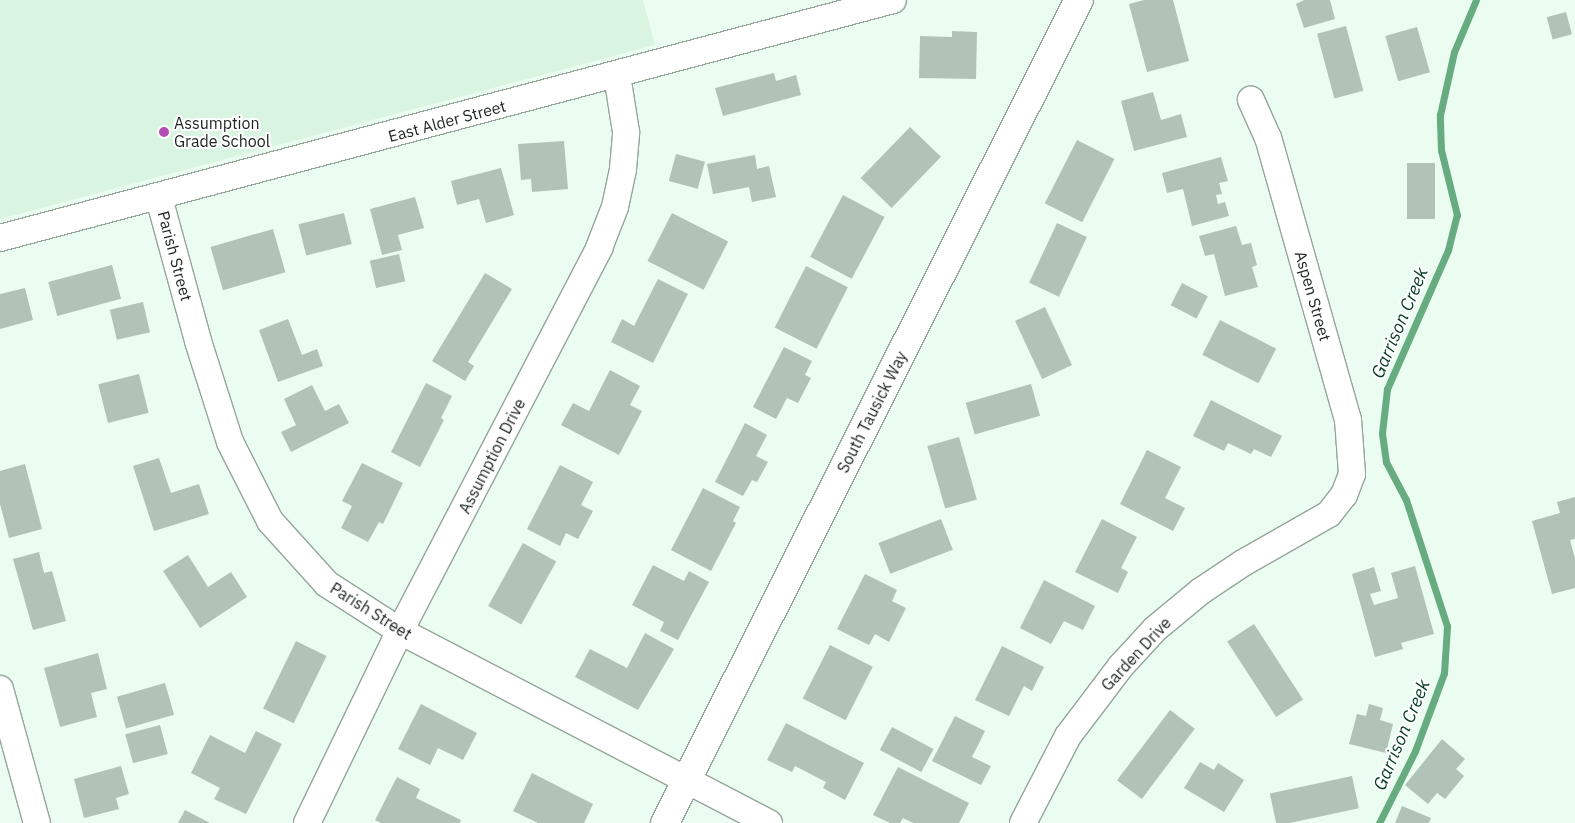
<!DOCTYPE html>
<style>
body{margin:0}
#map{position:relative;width:1575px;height:823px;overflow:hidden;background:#eafdf0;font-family:"IBM Plex Sans",sans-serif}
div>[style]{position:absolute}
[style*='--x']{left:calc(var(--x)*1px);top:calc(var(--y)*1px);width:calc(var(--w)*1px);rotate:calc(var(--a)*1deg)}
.built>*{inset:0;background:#daf4e2}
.stream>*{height:7px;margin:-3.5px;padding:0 3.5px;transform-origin:3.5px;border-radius:3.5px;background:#67ab80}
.building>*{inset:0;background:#b1c3b6;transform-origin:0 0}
.roads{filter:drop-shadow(1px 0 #94a599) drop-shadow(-1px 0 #94a599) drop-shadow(0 1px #94a599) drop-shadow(0 -1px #94a599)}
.street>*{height:26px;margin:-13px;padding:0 13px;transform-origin:13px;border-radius:13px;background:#fff}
.secondary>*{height:28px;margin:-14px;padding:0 14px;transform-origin:14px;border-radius:14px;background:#fff}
.dots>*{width:14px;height:14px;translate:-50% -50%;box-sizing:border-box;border:2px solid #fff;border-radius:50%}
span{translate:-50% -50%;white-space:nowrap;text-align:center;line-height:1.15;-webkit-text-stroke:4px #fff;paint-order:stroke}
.street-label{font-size:16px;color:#1c231f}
.poi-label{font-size:16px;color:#1c231f}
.left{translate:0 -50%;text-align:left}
.water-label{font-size:18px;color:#033c20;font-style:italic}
</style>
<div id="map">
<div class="built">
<div style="clip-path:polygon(0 0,643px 0,655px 45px,0 219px)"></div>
</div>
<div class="stream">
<div style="--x:1379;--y:823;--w:80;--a:-63.4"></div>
<div style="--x:1415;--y:751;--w:83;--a:-69.6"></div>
<div style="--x:1444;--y:673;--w:47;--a:-86.3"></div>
<div style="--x:1447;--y:626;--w:133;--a:-108"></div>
<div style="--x:1406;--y:500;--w:43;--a:-117.8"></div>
<div style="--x:1386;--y:462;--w:29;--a:-98"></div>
<div style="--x:1382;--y:433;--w:44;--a:-83.5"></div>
<div style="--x:1387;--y:389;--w:152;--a:-66.3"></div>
<div style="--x:1448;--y:250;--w:36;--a:-76"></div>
<div style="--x:1457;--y:215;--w:67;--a:-103.8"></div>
<div style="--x:1441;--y:150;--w:35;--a:-92"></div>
<div style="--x:1440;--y:115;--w:65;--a:-77.5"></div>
<div style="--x:1454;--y:52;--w:56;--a:-67.1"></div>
</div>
<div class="building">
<div style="clip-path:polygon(1144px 0,1173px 0,1189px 61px,1147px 72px,1129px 4px)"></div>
<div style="clip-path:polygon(1304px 0,1330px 0,1335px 19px,1304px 28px,1296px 4px)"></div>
<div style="left:1566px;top:12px;width:23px;height:20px;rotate:75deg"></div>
<div style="left:1346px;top:26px;width:67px;height:30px;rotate:75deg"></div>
<div style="left:1417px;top:27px;width:47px;height:33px;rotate:74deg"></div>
<div style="clip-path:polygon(952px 31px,977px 32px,976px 79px,919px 78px,920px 36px,952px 37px)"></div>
<div style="clip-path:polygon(774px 73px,776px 81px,796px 75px,801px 95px,723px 116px,715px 88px)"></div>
<div style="clip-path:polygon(1153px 92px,1161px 120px,1181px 114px,1187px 137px,1134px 151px,1121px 101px)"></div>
<div style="left:910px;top:127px;width:43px;height:71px;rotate:44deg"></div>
<div style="left:1077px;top:140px;width:42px;height:71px;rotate:27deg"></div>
<div style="clip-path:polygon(564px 141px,568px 189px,532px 192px,531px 179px,521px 180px,518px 144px)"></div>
<div style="left:676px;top:154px;width:30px;height:28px;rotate:15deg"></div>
<div style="clip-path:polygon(755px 155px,757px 169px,769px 166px,776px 197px,752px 202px,749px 187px,713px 194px,707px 164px)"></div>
<div style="clip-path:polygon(1221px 157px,1228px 181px,1219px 183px,1222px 194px,1216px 195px,1218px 204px,1225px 202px,1229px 216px,1192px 226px,1183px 189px,1167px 193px,1162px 173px)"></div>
<div style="left:1407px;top:163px;width:28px;height:56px"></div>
<div style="clip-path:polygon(501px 168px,514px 215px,486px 223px,479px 199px,457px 205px,451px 181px)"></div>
<div style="left:843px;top:195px;width:47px;height:70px;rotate:28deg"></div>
<div style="clip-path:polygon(415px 197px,424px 228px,398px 235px,402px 250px,382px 255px,370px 209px)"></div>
<div style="left:344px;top:213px;width:32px;height:47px;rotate:76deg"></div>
<div style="left:672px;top:213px;width:63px;height:54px;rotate:27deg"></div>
<div style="left:1057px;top:223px;width:33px;height:66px;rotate:25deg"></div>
<div style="clip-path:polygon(1236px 226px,1242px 245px,1251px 243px,1257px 265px,1252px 267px,1258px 287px,1225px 296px,1214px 254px,1205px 256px,1199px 236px)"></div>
<div style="left:273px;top:229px;width:45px;height:65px;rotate:74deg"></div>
<div style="left:399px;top:254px;width:28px;height:30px;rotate:77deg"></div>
<div style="left:112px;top:265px;width:35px;height:66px;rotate:75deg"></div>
<div style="left:806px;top:266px;width:47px;height:69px;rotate:27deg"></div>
<div style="clip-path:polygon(485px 273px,512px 289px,468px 362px,474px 366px,465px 381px,432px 361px)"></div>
<div style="clip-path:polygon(658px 279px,688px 294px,653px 363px,611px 342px,622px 319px,634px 326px)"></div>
<div style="left:1182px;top:283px;width:29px;height:25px;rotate:27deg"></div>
<div style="clip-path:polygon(25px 288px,33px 320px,0 329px,0 294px)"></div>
<div style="left:143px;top:302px;width:31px;height:34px;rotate:77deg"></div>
<div style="left:1045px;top:307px;width:64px;height:33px;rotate:65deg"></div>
<div style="clip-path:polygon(288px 319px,302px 355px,317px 349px,323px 366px,278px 382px,259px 330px)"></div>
<div style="left:1220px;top:320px;width:63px;height:39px;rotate:27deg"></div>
<div style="clip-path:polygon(784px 347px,812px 361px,805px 375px,811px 378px,798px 403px,787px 398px,776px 419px,753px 407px)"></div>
<div style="clip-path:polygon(610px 370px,640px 386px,630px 405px,642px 411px,619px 455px,561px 425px,573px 403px,589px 411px)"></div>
<div style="left:139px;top:374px;width:40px;height:42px;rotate:76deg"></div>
<div style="clip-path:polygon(426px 383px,452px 396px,441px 418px,444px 420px,420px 467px,391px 452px)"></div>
<div style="left:1031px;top:384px;width:33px;height:68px;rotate:74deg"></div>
<div style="clip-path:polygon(312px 385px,325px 411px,339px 404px,349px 423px,291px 452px,281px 432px,296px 425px,284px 399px)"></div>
<div style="clip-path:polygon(1211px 400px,1282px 436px,1271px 457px,1254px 449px,1251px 454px,1228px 443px,1224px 451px,1193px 436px)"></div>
<div style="clip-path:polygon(745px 423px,767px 435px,756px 456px,768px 462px,757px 482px,752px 480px,743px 496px,715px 482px)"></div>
<div style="left:959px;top:437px;width:65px;height:33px;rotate:74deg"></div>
<div style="clip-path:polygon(1147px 450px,1181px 467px,1165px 498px,1185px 508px,1173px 531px,1120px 504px)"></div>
<div style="clip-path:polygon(159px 458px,171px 493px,199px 484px,209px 514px,154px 531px,133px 466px)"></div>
<div style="clip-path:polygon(362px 463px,403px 483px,383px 524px,379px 522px,368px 542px,341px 528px,352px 506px,342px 501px)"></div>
<div style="clip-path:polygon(25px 464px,42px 529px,9px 538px,0 504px,0 471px)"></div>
<div style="clip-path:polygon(560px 465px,593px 482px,581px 505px,593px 511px,578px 539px,566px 533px,560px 546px,527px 529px)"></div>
<div style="clip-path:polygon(703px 488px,740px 507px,733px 521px,736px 523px,711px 571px,671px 550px)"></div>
<div style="clip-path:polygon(1575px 497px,1575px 539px,1570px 540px,1575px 558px,1575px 588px,1552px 594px,1532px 521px,1560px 513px,1557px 502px)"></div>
<div style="left:941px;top:519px;width:33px;height:67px;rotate:69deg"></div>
<div style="clip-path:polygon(1102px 519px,1137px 537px,1121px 568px,1128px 572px,1118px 593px,1075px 572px)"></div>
<div style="left:523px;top:543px;width:38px;height:72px;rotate:29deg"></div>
<div style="clip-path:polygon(39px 552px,44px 573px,52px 571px,66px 621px,33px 630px,13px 559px)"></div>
<div style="clip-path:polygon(188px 555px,208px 587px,231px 572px,247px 597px,200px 628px,163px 571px)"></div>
<div style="clip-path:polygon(653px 565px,684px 581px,689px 571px,709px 582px,678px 640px,660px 631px,664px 622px,632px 605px)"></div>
<div style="clip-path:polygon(1415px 566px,1434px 634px,1401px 643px,1403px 649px,1375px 657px,1352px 574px,1374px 567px,1381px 591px,1370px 594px,1374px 605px,1398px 598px,1391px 573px)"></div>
<div style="clip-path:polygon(865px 574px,897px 590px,892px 601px,906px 608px,889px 642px,875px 634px,869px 645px,837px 629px)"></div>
<div style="clip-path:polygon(1044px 580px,1095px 606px,1083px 630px,1064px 621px,1051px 644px,1020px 628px)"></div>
<div style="left:1254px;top:624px;width:90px;height:32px;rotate:57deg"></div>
<div style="clip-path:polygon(645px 633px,674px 649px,638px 710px,575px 677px,590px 649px,627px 668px)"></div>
<div style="left:296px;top:641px;width:34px;height:75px;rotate:26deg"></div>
<div style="left:830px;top:645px;width:48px;height:60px;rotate:27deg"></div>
<div style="clip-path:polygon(1002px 646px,1044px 667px,1032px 691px,1024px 686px,1009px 716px,975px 700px)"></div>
<div style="clip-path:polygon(98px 653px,107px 689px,91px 693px,97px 717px,60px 727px,44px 668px)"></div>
<div style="left:165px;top:683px;width:33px;height:50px;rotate:74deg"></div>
<div style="clip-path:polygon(421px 704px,477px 733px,463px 760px,438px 748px,430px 765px,398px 749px)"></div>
<div style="clip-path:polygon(1369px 704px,1383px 708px,1380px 720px,1393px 724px,1386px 753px,1349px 744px,1357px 714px,1366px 716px)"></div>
<div style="left:1170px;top:710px;width:31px;height:88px;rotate:37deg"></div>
<div style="clip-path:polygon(955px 716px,985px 731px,972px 757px,991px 766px,981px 785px,932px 761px)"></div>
<div style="clip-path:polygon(786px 723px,864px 763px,845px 800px,823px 788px,826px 782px,795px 766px,792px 772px,767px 760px)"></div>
<div style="left:160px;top:725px;width:30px;height:36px;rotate:75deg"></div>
<div style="left:892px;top:727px;width:47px;height:26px;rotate:28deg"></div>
<div style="clip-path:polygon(256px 731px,282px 744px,246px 814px,214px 799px,220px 788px,191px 773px,210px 735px,245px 753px)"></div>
<div style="clip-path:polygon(1442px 739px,1465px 759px,1456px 769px,1464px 776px,1445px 799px,1437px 793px,1428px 804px,1405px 785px)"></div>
<div style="clip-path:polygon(1200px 762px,1214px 770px,1218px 763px,1244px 780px,1224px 812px,1184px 788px)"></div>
<div style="clip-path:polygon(121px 766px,129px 794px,116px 798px,119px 809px,84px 818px,74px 779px)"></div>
<div style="clip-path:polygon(898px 767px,969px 803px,959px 823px,913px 823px,903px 818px,900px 823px,890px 823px,873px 815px)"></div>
<div style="clip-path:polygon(532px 773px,593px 804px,584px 823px,538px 823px,513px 811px)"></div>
<div style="left:1352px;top:776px;width:33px;height:84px;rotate:78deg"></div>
<div style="clip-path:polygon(397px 777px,420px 789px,416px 798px,461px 820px,460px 823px,381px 823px,375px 820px)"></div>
<div style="clip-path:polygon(1402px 806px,1431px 818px,1429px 823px,1395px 823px)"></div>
<div style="clip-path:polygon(185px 810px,210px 823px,178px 823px)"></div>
</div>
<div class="roads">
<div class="street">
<div style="--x:159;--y:198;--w:148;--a:74.7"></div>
<div style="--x:198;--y:341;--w:106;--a:72.4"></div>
<div style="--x:230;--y:442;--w:89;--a:63.1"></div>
<div style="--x:270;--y:521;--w:85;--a:47.9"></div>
<div style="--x:327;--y:584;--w:87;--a:32.8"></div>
<div style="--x:400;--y:631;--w:416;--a:27.5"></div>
<div style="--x:0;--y:238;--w:924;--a:-14.92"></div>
<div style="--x:0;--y:689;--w:139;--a:74.6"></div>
<div style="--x:307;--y:823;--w:213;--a:-64.2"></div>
<div style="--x:400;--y:631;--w:432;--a:-62.5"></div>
<div style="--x:599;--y:248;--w:44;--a:-68.7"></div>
<div style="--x:615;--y:207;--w:39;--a:-78"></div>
<div style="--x:623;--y:169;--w:37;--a:-85"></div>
<div style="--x:626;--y:132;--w:58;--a:-99"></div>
<div style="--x:1023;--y:823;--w:98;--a:-62.7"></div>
<div style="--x:1068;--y:736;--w:88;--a:-52.9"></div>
<div style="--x:1121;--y:666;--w:50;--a:-47.4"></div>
<div style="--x:1155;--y:629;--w:60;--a:-39.6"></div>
<div style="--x:1201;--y:591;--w:50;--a:-33.7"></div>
<div style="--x:1243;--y:563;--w:99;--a:-29.7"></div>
<div style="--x:1329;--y:514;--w:24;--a:-52"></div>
<div style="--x:1344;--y:495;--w:22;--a:-69"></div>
<div style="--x:1352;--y:474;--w:54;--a:-94.2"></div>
<div style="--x:1348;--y:420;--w:293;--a:-105.8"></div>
<div style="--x:1268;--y:138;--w:42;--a:-114.1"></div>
</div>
<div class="secondary">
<div style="--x:665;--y:823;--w:921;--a:-63.3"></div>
</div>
</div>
<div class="dots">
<div style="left:164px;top:132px;background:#b34db1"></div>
</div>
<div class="street-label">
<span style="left:447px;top:121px;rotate:-15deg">East Alder Street</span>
<span style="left:175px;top:256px;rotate:75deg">Parish Street</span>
<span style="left:1313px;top:296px;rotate:74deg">Aspen Street</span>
<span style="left:872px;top:412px;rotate:-63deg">South Tausick Way</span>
<span style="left:492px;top:456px;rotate:-63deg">Assumption Drive</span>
<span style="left:371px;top:611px;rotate:32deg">Parish Street</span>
<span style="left:1136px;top:654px;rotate:-47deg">Garden Drive</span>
</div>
<div class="poi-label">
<span class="left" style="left:174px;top:132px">Assumption<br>Grade School</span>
</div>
<div class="water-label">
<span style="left:1400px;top:323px;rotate:-67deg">Garrison Creek</span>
<span style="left:1402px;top:735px;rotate:-67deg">Garrison Creek</span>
</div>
</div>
